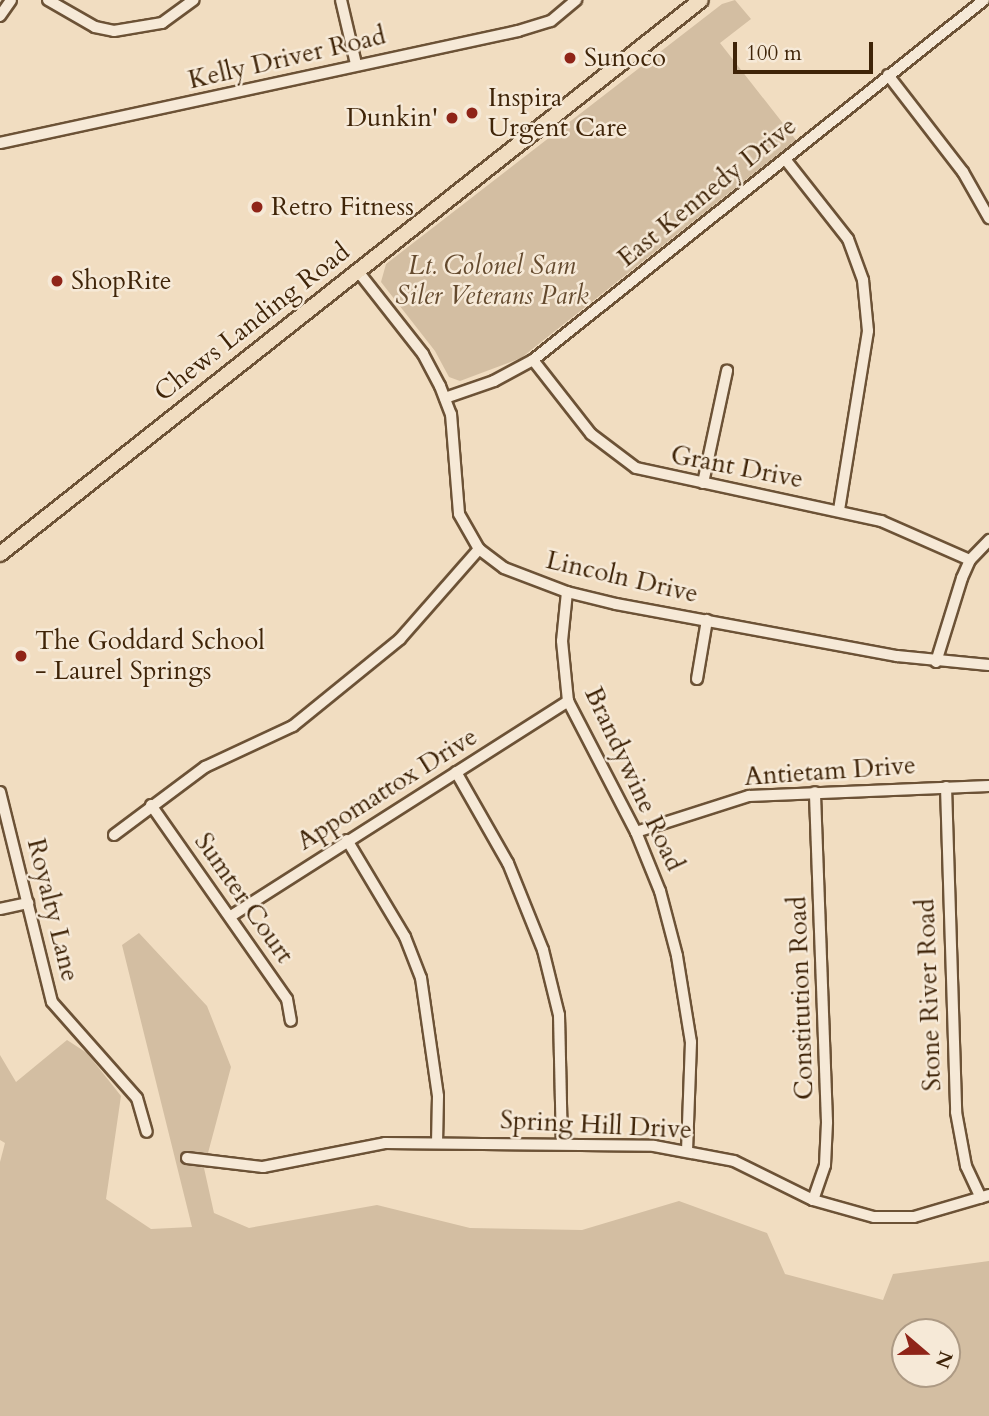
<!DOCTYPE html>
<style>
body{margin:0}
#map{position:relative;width:989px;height:1416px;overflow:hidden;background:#f1ddc1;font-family:Cardo,serif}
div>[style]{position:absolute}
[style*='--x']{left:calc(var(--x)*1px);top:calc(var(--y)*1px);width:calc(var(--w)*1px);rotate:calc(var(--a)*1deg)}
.green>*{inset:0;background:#d3bea2}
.roads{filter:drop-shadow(2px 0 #6c5236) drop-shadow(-2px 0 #6c5236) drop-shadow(0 2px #6c5236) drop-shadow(0 -2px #6c5236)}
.minor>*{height:10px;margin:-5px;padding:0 5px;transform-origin:5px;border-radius:5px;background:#f6e9d7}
.major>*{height:14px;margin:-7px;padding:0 7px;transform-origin:7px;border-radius:7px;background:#f1ddc1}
.dots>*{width:19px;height:19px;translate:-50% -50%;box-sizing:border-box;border:4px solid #f6e9d7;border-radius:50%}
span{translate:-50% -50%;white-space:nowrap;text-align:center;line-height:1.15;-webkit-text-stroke:5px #f6e9d7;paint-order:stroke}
.street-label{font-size:26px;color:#3f2408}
.poi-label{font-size:26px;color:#3f2408}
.left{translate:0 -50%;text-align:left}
.right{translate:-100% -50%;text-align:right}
.park-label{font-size:26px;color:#644a2e;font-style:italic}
.north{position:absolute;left:891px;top:1318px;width:70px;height:70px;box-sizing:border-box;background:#f6e9d7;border:2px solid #ad9a84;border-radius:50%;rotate:110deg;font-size:19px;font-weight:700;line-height:28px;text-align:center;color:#3f2408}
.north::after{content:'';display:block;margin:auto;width:24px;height:32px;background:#8f2418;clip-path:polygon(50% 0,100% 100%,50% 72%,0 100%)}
.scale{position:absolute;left:733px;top:42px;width:140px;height:32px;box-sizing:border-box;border:4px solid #3f2408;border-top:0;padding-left:9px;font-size:21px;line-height:24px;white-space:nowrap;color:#3f2408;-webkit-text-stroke:5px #f6e9d7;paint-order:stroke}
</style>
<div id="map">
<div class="green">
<div style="clip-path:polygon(735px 0,751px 19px,720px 43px,796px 140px,521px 358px,460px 381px,449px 377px,435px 351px,381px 282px,386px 264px,722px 4px)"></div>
<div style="clip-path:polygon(evenodd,139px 933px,207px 1006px,231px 1067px,204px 1168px,214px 1213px,249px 1228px,377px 1205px,470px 1228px,582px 1230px,679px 1201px,767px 1233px,785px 1274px,883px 1300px,893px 1274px,989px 1261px,989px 1416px,0 1416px,0 1162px,5px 1143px,0 1140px,0 1055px,16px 1082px,67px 1040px,87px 1053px,121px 1096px,106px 1199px,151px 1229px,192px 1227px,122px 945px,139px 933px,905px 1332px,947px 1332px,947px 1374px,905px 1374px,905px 1332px)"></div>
</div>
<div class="roads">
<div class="minor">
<div style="--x:48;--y:0;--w:54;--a:29.9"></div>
<div style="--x:95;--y:27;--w:19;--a:12"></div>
<div style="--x:114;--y:31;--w:49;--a:-9.5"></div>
<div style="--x:162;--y:23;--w:39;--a:-36"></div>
<div style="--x:341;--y:0;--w:66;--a:76.8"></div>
<div style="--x:0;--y:16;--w:19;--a:-55"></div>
<div style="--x:888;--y:75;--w:123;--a:52.3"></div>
<div style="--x:963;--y:172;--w:53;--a:60.5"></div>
<div style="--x:0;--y:143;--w:530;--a:-12.2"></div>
<div style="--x:518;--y:31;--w:34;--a:-17"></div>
<div style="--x:551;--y:21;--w:33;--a:-40"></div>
<div style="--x:785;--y:159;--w:102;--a:51.8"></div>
<div style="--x:848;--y:239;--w:44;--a:69.9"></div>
<div style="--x:863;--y:280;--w:51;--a:84.4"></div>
<div style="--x:868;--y:331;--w:182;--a:99.2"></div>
<div style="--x:357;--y:270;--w:107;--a:51.8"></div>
<div style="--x:423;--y:354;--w:36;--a:62"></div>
<div style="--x:440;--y:386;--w:30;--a:69"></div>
<div style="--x:451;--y:414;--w:100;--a:85.4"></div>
<div style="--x:459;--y:514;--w:40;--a:60.3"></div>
<div style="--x:479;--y:549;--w:31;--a:37"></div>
<div style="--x:504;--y:568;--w:67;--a:20.9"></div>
<div style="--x:567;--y:592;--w:50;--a:13.8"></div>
<div style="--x:616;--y:604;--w:286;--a:10.5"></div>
<div style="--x:897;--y:656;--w:92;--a:5.6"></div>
<div style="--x:533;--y:360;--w:94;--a:51.9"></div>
<div style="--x:591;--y:434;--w:56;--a:37.1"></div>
<div style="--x:636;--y:468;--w:251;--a:12.2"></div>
<div style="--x:881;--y:521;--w:97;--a:23.7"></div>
<div style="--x:445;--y:398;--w:52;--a:-19.1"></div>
<div style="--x:494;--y:381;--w:44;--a:-28.3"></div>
<div style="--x:533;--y:360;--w:577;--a:-38.6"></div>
<div style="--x:703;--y:483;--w:115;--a:-77.9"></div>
<div style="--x:567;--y:592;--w:49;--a:95.8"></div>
<div style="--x:562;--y:641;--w:60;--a:84.3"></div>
<div style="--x:568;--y:701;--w:148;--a:62.6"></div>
<div style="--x:636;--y:832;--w:64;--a:67.9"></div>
<div style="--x:660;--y:891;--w:67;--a:75.3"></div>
<div style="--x:677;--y:956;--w:87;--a:80.8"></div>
<div style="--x:691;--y:1042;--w:107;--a:92.1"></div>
<div style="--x:936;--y:662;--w:88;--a:-72.8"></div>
<div style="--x:962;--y:578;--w:20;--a:-66"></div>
<div style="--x:970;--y:560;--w:28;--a:-46"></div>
<div style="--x:697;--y:679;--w:60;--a:-80.4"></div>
<div style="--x:456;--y:772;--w:105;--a:60.3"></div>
<div style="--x:508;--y:863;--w:94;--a:68.1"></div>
<div style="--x:543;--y:950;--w:67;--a:76.2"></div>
<div style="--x:559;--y:1015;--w:128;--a:88.7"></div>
<div style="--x:946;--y:787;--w:325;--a:88.2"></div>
<div style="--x:956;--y:1112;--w:55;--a:79.5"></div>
<div style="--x:966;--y:1166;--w:35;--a:65"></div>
<div style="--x:0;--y:792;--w:216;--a:76.1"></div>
<div style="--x:52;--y:1002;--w:128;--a:48.5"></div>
<div style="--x:137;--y:1098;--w:35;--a:74"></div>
<div style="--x:151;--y:805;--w:237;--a:55"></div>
<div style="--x:287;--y:999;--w:22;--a:80"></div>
<div style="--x:636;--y:832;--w:119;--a:-17.7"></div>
<div style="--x:749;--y:796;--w:240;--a:-2.4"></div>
<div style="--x:114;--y:835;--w:114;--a:-36.8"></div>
<div style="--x:205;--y:767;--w:97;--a:-25"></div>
<div style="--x:293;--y:726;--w:138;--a:-39.1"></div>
<div style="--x:400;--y:639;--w:120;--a:-48.7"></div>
<div style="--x:347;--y:840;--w:113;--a:59.1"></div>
<div style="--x:405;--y:937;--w:44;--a:68.7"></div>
<div style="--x:421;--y:978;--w:119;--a:81.8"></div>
<div style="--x:438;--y:1096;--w:46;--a:91.2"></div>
<div style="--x:0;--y:909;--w:29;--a:-12"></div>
<div style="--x:231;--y:916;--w:400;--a:-32.5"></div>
<div style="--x:187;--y:1158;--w:77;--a:6.8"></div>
<div style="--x:263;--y:1167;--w:124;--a:-11.1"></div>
<div style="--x:385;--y:1143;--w:269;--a:0.6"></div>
<div style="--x:654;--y:1146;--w:81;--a:10.6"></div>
<div style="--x:734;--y:1161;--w:88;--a:26.3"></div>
<div style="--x:813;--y:1200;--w:63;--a:15.6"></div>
<div style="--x:874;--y:1217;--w:40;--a:0"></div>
<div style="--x:914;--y:1217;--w:78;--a:-16.3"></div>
<div style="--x:813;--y:1200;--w:37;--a:-71"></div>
<div style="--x:825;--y:1165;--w:43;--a:-87.3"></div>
<div style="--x:827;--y:1122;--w:330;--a:-92.1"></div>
</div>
<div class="major">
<div style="--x:0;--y:554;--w:893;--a:-38.32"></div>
</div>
</div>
<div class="dots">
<div style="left:570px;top:58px;background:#8f2418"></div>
<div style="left:472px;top:113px;background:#8f2418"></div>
<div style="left:452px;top:118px;background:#8f2418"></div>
<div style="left:257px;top:207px;background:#8f2418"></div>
<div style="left:57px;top:281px;background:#8f2418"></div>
<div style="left:21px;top:656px;background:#8f2418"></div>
</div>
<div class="street-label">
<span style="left:287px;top:58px;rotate:-13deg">Kelly Driver Road</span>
<span style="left:707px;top:192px;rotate:-39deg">East Kennedy Drive</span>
<span style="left:252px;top:322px;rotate:-38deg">Chews Landing Road</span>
<span style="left:737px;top:467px;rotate:11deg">Grant Drive</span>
<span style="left:622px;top:577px;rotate:13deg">Lincoln Drive</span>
<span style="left:830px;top:771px;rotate:-4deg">Antietam Drive</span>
<span style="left:634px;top:779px;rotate:65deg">Brandywine Road</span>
<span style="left:387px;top:789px;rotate:-32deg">Appomattox Drive</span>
<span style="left:244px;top:898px;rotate:55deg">Sumter Court</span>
<span style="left:53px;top:910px;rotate:76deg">Royalty Lane</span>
<span style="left:929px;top:995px;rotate:-92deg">Stone River Road</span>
<span style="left:801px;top:998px;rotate:-92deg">Constitution Road</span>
<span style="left:596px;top:1125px;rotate:3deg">Spring Hill Drive</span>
</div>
<div class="poi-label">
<span class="left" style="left:584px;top:58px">Sunoco</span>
<span class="left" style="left:488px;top:113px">Inspira<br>Urgent Care</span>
<span class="right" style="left:438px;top:118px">Dunkin'</span>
<span class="left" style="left:271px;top:207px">Retro Fitness</span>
<span class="left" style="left:71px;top:281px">ShopRite</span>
<span class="left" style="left:35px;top:656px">The Goddard School<br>- Laurel Springs</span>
</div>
<div class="park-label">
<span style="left:492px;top:281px">Lt. Colonel Sam<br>Siler Veterans Park</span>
</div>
<div class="north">N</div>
<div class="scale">100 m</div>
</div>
